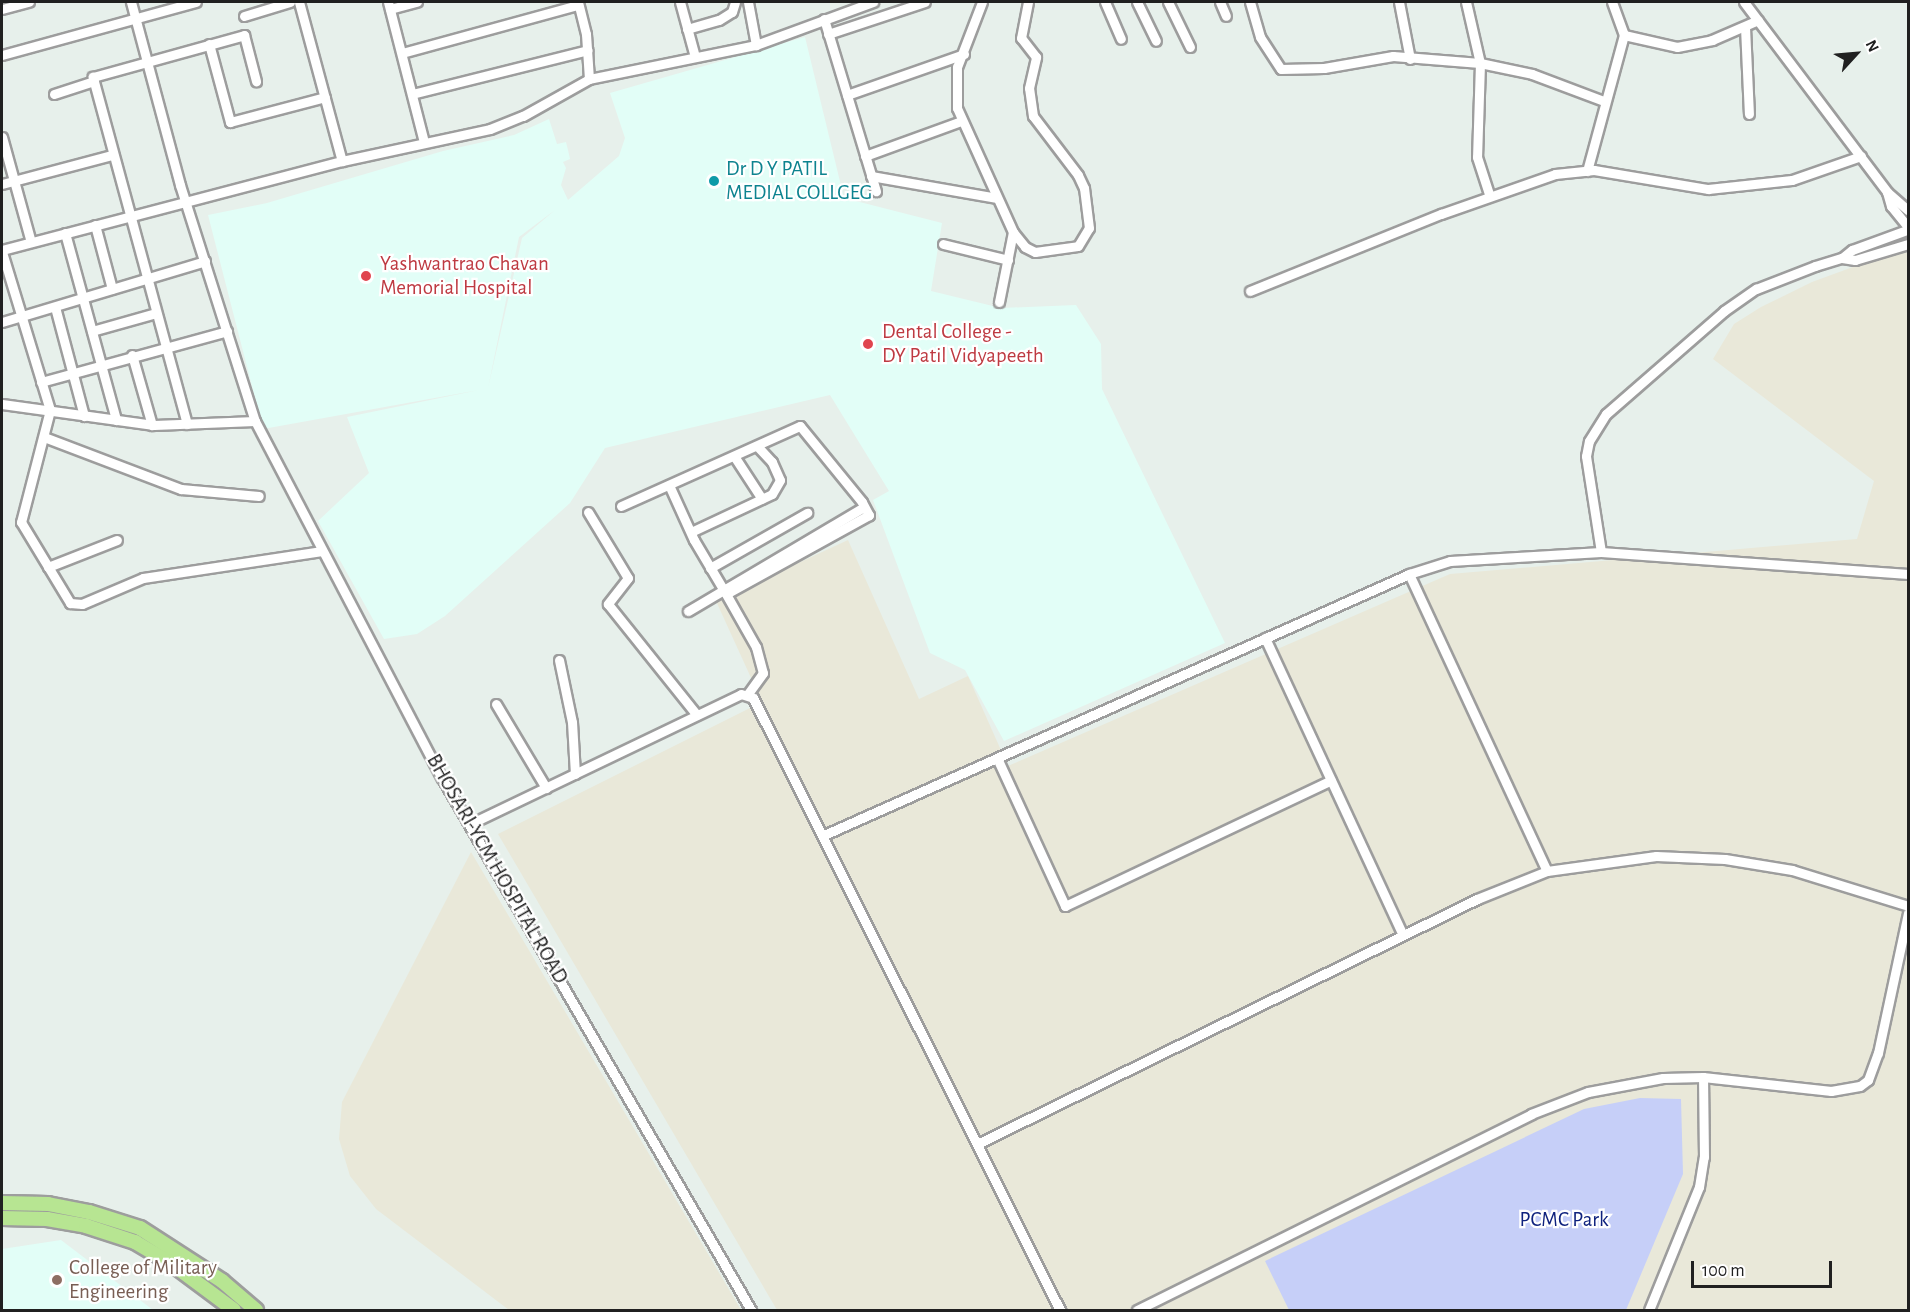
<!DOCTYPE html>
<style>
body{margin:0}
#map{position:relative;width:1910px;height:1312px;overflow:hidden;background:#e7f0eb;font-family:"Alegreya Sans",sans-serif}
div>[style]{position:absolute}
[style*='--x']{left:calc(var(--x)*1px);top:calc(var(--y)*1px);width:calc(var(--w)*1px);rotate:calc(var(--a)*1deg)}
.industrial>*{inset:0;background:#e9e8d9}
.education>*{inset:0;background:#e2fef7}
.park>*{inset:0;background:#c6cff8}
.roads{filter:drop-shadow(2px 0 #9d9d9d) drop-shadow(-2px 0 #9d9d9d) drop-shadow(0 2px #9d9d9d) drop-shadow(0 -2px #9d9d9d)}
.minor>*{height:9px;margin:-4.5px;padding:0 4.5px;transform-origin:4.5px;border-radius:4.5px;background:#fff}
.highway>*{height:14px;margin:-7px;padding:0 7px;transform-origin:7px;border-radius:7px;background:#b7e592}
.dots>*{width:16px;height:16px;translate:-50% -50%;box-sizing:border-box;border:3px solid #fff;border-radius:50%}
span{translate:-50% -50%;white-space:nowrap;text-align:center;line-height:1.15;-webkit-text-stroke:4.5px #fff;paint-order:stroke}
.culture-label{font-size:21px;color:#0d838f}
.left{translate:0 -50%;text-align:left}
.health-label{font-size:21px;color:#be3a42}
.street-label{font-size:21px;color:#202020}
.park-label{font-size:21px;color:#0f227e}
.education-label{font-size:21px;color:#785e54}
.frame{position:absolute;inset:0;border:3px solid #202020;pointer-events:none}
.north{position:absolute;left:1826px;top:24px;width:60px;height:60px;-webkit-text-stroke:4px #fff;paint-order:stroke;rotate:64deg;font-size:16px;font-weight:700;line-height:24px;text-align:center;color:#202020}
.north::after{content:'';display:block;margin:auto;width:21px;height:27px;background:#202020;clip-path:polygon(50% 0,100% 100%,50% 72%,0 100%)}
.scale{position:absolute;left:1691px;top:1261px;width:141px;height:27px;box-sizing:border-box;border:3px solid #202020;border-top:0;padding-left:8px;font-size:18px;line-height:21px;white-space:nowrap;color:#202020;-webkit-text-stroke:4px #fff;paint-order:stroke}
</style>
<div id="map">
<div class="industrial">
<div style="clip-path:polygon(1908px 252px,1908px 1310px,777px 1310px,498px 834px,762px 702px,716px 601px,848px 540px,919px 699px,968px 676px,1008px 766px,1450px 574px,1857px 539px,1874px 481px,1713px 359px,1734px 324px,1761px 307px,1812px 282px,1872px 260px)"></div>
<div style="clip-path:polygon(471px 852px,741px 1310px,509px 1310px,376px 1209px,350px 1176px,339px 1139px,342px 1102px)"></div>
</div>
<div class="education">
<div style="clip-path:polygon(evenodd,805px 37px,844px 198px,942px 223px,931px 291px,1001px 308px,1076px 305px,1101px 344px,1102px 389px,1225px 643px,1004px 741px,965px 670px,930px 653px,873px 500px,889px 491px,830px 395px,605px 448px,570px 503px,445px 616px,417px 634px,384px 639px,318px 521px,369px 473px,347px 417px,479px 390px,263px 429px,208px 215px,267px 203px,443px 151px,514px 135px,549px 119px,557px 144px,566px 142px,568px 150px,570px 159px,563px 162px,566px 168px,561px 185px,568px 200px,619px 156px,625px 138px,610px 93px,805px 37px,555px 210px,522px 238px,488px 388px,519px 237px,555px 210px)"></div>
<div style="clip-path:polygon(61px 1240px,153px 1310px,2px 1310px,2px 1249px)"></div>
</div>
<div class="park">
<div style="clip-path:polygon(1640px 1098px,1681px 1099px,1683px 1174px,1626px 1310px,1289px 1310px,1265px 1261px,1584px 1109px)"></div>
</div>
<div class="roads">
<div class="minor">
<div style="--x:131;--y:2;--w:189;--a:75"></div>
<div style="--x:180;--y:185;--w:248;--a:72.4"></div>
<div style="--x:255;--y:421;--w:403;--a:62.4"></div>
<div style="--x:442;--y:778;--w:615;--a:59.85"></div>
<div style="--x:299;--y:2;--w:165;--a:74.9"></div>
<div style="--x:388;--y:2;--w:145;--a:75.6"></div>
<div style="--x:578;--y:2;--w:33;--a:76"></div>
<div style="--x:586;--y:34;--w:45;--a:86.2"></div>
<div style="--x:680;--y:2;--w:57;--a:74.7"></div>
<div style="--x:748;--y:2;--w:44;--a:79.5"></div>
<div style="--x:982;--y:2;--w:70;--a:111"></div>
<div style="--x:957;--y:67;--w:41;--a:90"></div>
<div style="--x:957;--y:108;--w:136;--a:65.7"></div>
<div style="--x:1013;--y:232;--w:19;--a:51"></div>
<div style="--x:1025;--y:247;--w:11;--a:27"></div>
<div style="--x:1035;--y:252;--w:43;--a:-7.9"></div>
<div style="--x:1078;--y:246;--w:21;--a:-59"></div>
<div style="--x:1089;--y:228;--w:40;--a:-97.1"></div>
<div style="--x:1084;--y:188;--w:14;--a:-115"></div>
<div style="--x:1078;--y:175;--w:74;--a:-127.3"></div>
<div style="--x:1033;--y:116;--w:28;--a:-98"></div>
<div style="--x:1029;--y:88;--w:32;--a:-77"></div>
<div style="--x:1036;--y:57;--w:24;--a:-128"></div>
<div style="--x:1021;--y:38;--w:37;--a:-79"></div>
<div style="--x:1105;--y:2;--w:40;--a:66.6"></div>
<div style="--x:1137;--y:2;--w:43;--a:64"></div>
<div style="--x:1168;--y:2;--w:50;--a:63.9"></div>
<div style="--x:1220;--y:2;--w:15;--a:67"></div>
<div style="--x:1250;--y:2;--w:36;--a:74"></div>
<div style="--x:1260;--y:37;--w:38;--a:57"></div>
<div style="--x:1281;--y:69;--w:43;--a:-1.3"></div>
<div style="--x:1324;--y:68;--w:70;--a:-9.9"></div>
<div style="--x:1393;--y:56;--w:87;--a:4.6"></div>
<div style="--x:1480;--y:63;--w:53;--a:11.9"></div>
<div style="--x:1532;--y:74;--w:77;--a:20.6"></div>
<div style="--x:1399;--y:2;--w:58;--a:79.1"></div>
<div style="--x:1466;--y:2;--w:63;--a:77.1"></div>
<div style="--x:1480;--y:63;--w:94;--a:91.8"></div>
<div style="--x:1477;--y:157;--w:40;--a:72"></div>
<div style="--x:1612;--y:2;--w:35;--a:70"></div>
<div style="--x:1744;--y:2;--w:238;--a:53"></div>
<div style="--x:1887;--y:192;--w:15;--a:74"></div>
<div style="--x:1891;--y:206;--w:27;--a:51"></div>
<div style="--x:2;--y:9;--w:28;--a:-15"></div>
<div style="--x:390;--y:9;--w:28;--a:-15"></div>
<div style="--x:244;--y:16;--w:48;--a:-16.9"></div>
<div style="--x:824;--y:19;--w:180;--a:73.2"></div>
<div style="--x:1745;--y:27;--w:87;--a:87.4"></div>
<div style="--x:687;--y:29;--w:33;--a:-16"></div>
<div style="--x:719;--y:20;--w:15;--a:-32"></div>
<div style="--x:732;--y:12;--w:10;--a:-73"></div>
<div style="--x:828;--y:34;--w:102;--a:-18.3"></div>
<div style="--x:1624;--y:35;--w:54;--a:12.8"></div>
<div style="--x:1677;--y:47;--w:36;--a:-11"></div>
<div style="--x:1712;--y:40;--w:50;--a:-23.5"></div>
<div style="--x:209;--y:44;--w:81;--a:74.9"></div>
<div style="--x:230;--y:122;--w:98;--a:-14.7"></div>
<div style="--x:402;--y:53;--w:182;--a:-15.3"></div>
<div style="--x:2;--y:55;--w:201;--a:-15.3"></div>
<div style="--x:54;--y:94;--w:42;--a:-18"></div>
<div style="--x:412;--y:94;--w:181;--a:-14"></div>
<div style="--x:847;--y:95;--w:124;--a:-19.3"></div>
<div style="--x:2;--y:137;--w:109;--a:74.6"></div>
<div style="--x:865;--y:156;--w:102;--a:-20"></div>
<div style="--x:1587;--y:171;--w:141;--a:-74.8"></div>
<div style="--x:871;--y:176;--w:128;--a:9.9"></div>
<div style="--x:2;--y:184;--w:114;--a:-14.8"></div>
<div style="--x:1887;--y:192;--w:28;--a:41"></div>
<div style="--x:95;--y:225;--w:66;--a:75.1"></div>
<div style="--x:65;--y:233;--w:194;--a:74.7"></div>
<div style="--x:943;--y:244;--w:67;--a:13.8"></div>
<div style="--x:2;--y:250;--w:351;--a:-14.7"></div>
<div style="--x:342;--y:161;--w:151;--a:-12.2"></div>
<div style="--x:490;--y:129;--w:35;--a:-22"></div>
<div style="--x:523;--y:116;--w:76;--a:-29.3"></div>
<div style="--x:589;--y:79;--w:170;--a:-11.5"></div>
<div style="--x:756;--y:45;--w:125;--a:-20.2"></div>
<div style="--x:2;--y:252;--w:165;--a:73.1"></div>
<div style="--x:50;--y:410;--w:116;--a:104.5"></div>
<div style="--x:21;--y:522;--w:95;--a:58.8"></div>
<div style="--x:70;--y:603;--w:12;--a:5"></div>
<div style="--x:82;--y:604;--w:66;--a:-23.1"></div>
<div style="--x:143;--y:578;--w:181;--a:-8.6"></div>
<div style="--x:1842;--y:258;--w:13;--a:-39"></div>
<div style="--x:1852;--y:250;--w:59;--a:-20"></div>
<div style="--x:1250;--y:291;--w:206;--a:-22"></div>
<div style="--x:1441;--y:214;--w:121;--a:-19.3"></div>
<div style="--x:1555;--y:174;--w:39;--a:-6"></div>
<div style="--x:1594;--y:170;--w:116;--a:9.5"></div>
<div style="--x:1708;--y:189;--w:84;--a:-6.1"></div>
<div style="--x:1792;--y:180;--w:73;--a:-19.2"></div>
<div style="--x:999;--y:302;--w:71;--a:-78.7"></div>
<div style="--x:55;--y:307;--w:113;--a:75.1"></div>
<div style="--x:2;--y:322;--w:212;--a:-16.7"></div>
<div style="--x:92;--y:331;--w:66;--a:-15.7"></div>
<div style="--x:132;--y:355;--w:73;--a:74.1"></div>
<div style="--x:41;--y:382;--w:193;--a:-15.3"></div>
<div style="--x:2;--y:404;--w:153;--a:7.9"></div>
<div style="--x:154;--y:425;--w:101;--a:-2.3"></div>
<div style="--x:187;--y:424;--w:360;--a:-105.2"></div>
<div style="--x:93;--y:77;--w:157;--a:-15.5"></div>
<div style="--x:244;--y:35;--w:48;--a:75.4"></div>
<div style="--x:44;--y:437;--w:147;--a:20.8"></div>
<div style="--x:181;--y:489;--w:78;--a:5.1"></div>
<div style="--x:734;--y:456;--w:51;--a:56.9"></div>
<div style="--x:669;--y:485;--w:60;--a:65.6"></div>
<div style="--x:694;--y:540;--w:57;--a:59.4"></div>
<div style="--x:621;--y:506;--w:196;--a:-24.1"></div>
<div style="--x:800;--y:426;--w:98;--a:50.8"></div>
<div style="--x:862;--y:502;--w:15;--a:62"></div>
<div style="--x:869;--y:515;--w:163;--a:151.1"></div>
<div style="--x:726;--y:594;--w:61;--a:60.5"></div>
<div style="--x:756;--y:647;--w:27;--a:75"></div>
<div style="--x:763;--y:673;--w:27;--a:126"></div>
<div style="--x:588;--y:512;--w:77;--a:58.8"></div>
<div style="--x:628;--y:578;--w:33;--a:128"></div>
<div style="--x:608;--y:604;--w:142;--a:51.3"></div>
<div style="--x:691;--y:532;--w:89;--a:-25.1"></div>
<div style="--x:772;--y:494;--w:16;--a:-60"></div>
<div style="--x:780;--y:480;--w:20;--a:-114"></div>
<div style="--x:772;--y:462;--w:22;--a:-133"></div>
<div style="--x:1601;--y:552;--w:97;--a:-98.9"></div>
<div style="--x:1586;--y:456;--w:15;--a:-79"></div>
<div style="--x:1589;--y:441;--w:32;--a:-58"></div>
<div style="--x:1606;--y:414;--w:157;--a:-41.1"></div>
<div style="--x:1724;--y:311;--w:39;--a:-35"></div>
<div style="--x:1756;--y:289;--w:63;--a:-21.3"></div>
<div style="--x:1815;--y:266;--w:28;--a:-17"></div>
<div style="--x:1842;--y:258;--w:13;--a:9"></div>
<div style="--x:1855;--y:260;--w:55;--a:-16.8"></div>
<div style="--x:48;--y:567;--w:74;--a:-21.4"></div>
<div style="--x:710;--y:568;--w:112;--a:-29.6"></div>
<div style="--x:1409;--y:574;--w:327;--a:65.1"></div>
<div style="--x:688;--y:611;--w:204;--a:-30.6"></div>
<div style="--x:1265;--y:638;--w:327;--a:65.1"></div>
<div style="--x:559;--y:660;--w:63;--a:78.2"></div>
<div style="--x:572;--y:722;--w:52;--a:86.7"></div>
<div style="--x:496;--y:704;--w:98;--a:59.2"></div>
<div style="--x:997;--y:758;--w:163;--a:65.3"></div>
<div style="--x:1065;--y:906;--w:294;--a:-25.3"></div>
<div style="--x:472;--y:823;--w:298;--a:-25.6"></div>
<div style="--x:741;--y:694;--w:13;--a:18"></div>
<div style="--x:753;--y:698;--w:685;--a:63.36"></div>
<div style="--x:824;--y:835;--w:641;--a:-24.04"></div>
<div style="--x:1409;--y:574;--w:43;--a:-17.6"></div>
<div style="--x:1450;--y:561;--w:151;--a:-3.4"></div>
<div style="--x:1601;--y:552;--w:308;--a:4.1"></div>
<div style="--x:977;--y:1144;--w:557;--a:-26.1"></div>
<div style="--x:1477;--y:899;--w:75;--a:-21.8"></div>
<div style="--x:1547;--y:871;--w:110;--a:-7.8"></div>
<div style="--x:1656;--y:856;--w:69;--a:2.5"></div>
<div style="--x:1725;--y:859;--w:68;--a:9.3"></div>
<div style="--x:1792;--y:870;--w:121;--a:17.2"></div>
<div style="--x:1137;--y:1310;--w:440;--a:-26.4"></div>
<div style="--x:1531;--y:1114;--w:61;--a:-21.1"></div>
<div style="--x:1588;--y:1092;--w:76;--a:-10.6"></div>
<div style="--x:1663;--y:1078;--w:40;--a:-1.4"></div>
<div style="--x:1703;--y:1077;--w:129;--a:6.2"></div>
<div style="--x:1831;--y:1091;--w:29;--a:-10"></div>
<div style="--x:1860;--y:1086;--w:10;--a:-37"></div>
<div style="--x:1868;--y:1080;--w:29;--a:-70"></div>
<div style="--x:1878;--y:1053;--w:143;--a:-77.9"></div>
<div style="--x:1649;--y:1310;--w:133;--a:-67.9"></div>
<div style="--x:1699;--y:1187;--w:30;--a:-81"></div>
<div style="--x:1704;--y:1157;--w:80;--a:-90.7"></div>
</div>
<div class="highway">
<div style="--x:2;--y:1203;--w:46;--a:1.2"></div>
<div style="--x:48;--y:1204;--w:42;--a:11"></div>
<div style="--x:89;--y:1212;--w:53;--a:17.4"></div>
<div style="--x:140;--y:1228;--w:98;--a:32.9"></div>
<div style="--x:222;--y:1281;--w:45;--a:40.5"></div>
<div style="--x:2;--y:1218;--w:45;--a:1.3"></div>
<div style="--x:47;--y:1219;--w:40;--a:10"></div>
<div style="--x:86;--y:1226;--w:52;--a:18.1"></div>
<div style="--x:135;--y:1242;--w:43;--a:30.7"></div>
<div style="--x:172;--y:1264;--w:77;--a:36.6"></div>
</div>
</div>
<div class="dots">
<div style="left:714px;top:181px;background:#0f9aa8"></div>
<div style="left:366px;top:276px;background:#e0444e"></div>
<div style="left:868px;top:344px;background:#e0444e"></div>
<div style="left:57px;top:1280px;background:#8d6e63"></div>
</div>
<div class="culture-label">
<span class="left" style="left:726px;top:181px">Dr D Y PATIL<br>MEDIAL COLLGEG</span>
</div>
<div class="health-label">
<span class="left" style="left:380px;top:276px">Yashwantrao Chavan<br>Memorial Hospital</span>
<span class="left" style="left:882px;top:344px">Dental College -<br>DY Patil Vidyapeeth</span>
</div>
<div class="street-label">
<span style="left:497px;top:869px;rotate:60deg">BHOSARI-YCM HOSPITAL ROAD</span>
</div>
<div class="park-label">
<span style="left:1564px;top:1220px">PCMC Park</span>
</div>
<div class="education-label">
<span class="left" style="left:69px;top:1280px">College of Military<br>Engineering</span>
</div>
<div class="frame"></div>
<div class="north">N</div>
<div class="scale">100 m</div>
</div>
